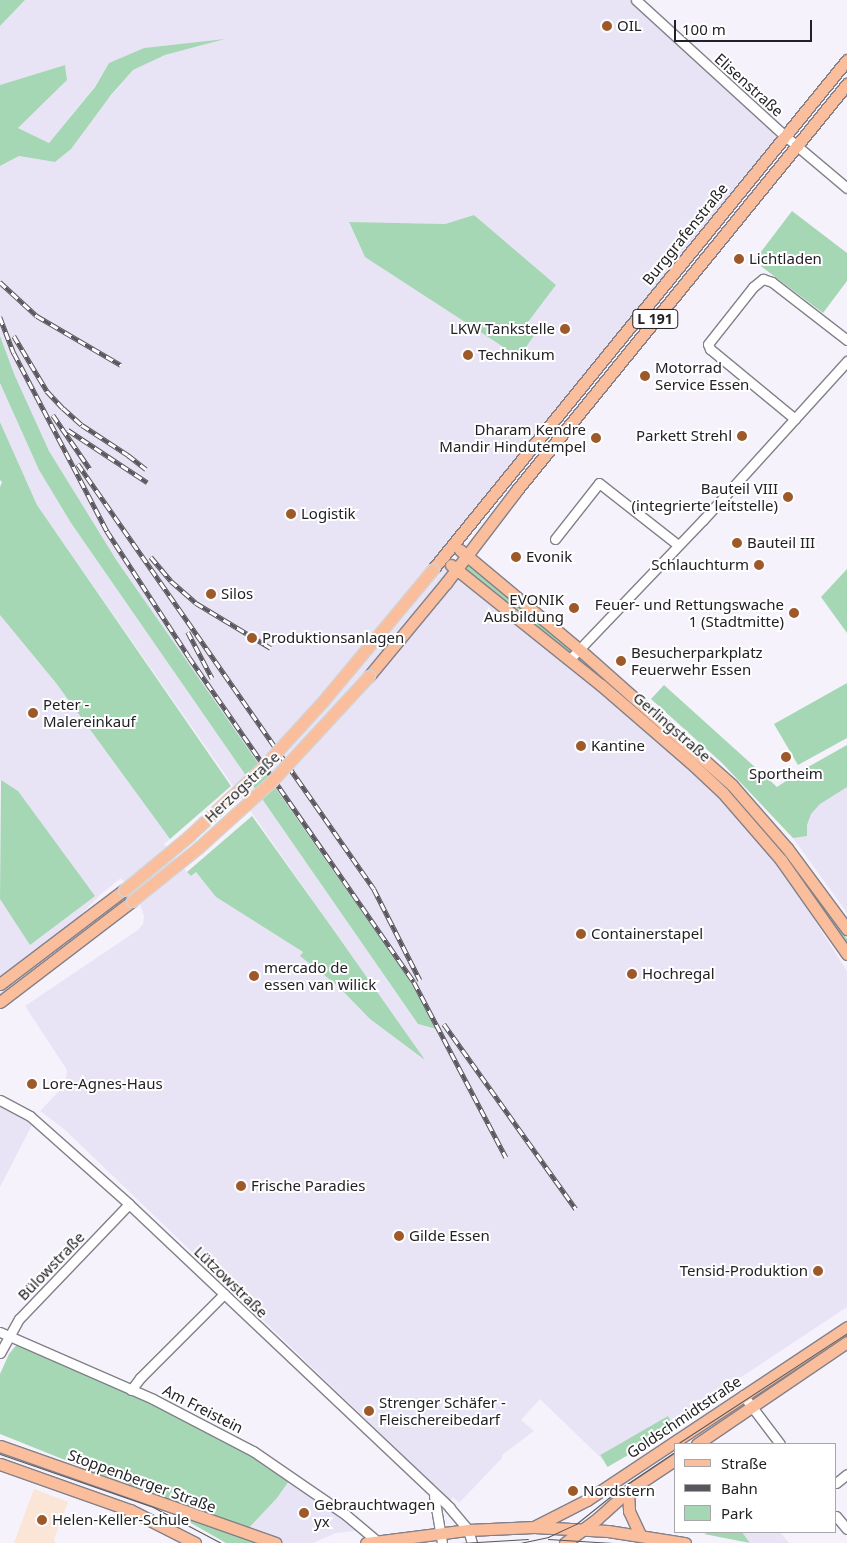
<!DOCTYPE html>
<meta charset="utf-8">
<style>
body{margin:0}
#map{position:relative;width:847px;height:1543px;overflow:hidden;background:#f5f2fc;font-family:"Noto Sans",sans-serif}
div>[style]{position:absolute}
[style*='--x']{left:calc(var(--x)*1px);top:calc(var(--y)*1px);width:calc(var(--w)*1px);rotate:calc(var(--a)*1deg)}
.built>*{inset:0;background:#e9e4f5}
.education>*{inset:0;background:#fae5d7}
.green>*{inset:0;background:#a5d7b5;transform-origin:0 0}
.roads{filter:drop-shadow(1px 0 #838089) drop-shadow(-1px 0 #838089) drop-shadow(0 1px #838089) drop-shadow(0 -1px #838089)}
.minor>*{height:9px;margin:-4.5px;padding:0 4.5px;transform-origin:4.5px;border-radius:4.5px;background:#fff}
.major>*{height:11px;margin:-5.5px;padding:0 5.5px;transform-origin:5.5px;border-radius:5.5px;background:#fabe9d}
.tram>*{height:1px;margin:-0.5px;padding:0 0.5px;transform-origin:0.5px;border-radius:0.5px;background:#59575d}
.rail>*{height:4.5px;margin-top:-2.25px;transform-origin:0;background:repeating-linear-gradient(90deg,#fff 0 8px,#59575d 0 16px);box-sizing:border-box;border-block:1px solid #59575d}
.bridges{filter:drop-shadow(1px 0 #d3d3d3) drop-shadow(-1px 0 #d3d3d3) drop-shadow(0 1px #d3d3d3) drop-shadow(0 -1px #d3d3d3)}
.major-bridge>*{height:11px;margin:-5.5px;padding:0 5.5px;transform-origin:5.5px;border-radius:5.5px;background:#fabe9d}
.dots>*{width:14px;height:14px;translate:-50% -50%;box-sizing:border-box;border:2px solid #fff;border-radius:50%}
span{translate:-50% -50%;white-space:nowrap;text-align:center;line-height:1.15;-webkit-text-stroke:4px #fff;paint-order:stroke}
.shield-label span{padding:1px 4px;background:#fff;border:1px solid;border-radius:4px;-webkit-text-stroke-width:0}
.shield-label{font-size:14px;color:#222125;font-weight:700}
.poi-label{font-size:15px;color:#222125}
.left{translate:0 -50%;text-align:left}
.right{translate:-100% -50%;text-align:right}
.street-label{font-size:15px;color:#222125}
.legend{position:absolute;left:674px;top:1443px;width:162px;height:90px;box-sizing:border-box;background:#fff;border:1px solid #a7a6a8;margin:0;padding:6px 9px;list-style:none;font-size:15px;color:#222125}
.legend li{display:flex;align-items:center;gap:10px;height:25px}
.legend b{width:25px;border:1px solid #a7a6a8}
.scale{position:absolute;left:674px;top:20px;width:138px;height:22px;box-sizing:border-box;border:2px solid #222125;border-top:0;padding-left:6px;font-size:15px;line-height:18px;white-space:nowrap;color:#222125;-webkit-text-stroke:4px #fff;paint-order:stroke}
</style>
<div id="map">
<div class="built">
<div style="clip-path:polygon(evenodd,25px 0,633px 0,781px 135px,442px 557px,690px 762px,808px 897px,815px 921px,847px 971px,847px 1307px,690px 1411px,693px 1417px,675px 1428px,668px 1416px,603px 1460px,540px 1399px,521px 1420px,534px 1431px,502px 1455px,502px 1458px,459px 1503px,453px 1497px,450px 1500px,64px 1129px,40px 1111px,65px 1085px,67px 1070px,25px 1006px,138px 930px,143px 924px,144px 916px,141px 907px,121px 878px,101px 894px,0 997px,0 899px,31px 944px,18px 791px,0 780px,0 615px,56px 683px,170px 839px,164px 844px,187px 872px,191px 875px,196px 872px,216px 897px,303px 952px,301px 956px,338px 967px,330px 925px,37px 505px,0 422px,0 383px,39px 470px,71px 523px,418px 1024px,435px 1029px,410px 981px,117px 561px,49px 451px,15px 376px,0 336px,0 166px,19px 156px,55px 162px,133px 70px,165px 55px,221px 40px,144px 48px,109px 63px,95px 86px,49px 143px,18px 128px,67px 80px,65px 65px,0 85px,0 26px,25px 0,474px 215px,556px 285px,528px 322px,365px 257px,349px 223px,445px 224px,474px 215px)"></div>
<div style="clip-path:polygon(847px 772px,847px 913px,793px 838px,799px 817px)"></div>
<div style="clip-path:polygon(0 1101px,34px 1121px,0 1187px)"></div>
<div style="clip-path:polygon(291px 1478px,364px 1530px,336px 1533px,313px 1543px,283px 1543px,245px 1532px,277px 1498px)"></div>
<div style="clip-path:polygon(742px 1532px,780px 1532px,789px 1543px,750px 1543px)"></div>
</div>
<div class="education">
<div style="clip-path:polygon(34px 1489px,68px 1502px,54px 1539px,55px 1543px,14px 1543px)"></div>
</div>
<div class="green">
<div style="clip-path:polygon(0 0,25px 0,0 26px)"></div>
<div style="clip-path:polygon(225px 39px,165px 55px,133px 70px,111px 95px,71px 149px,55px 162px,19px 156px,0 166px,0 85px,65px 65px,67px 80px,18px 128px,49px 143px,95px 87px,109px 63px,144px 48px)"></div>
<div style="clip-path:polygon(792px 211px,847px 253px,847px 281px,823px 313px,754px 261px)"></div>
<div style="clip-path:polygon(474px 215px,556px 285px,528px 322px,538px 330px,519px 357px,365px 257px,349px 222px,445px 224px)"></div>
<div style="clip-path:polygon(0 336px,15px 376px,49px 451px,117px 561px,410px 981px,436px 1029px,418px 1024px,71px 523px,39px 470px,0 383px)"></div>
<div style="clip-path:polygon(0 422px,37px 505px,231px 786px,170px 839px,56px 683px,0 615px,0 487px,2px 482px,0 480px)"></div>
<div style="clip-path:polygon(465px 555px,728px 789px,770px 834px,841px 930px,847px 939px,847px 945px,785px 859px,726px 789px,456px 569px)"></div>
<div style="clip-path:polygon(847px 569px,847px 633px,821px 597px)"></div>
<div style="clip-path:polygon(847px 683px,847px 738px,798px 765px,774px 724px)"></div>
<div style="clip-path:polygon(664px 685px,777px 787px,801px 771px,847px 745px,847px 787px,820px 804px,811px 814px,807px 825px,807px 836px,793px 838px,722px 763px,651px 699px)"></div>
<div style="clip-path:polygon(1px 780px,18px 791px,95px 896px,30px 945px,0 899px)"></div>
<div style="clip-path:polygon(252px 816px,330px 925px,425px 1060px,370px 1019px,338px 986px,300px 956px,303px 952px,216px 897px,196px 872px,191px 876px,187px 872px)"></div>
<div style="clip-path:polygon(19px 1342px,53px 1356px,253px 1452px,291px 1478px,277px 1498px,245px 1532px,0 1434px,0 1374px,9px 1354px)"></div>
<div style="left:668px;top:1416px;width:14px;height:78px;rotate:60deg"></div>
<div style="clip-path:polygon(175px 1514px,253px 1542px,255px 1543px,226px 1543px)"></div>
<div style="clip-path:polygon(710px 1532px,742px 1532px,750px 1543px,704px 1534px)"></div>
</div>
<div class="roads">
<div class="minor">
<div style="--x:636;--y:0;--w:200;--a:42.4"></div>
<div style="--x:784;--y:135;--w:82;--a:40.1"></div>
<div style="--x:795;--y:419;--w:110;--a:-140.5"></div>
<div style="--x:710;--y:349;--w:5;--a:-112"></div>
<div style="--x:708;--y:344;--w:73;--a:-51.7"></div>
<div style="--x:753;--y:287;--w:13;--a:-39"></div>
<div style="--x:763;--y:279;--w:9;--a:18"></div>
<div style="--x:772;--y:282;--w:95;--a:37.7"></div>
<div style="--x:555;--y:539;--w:71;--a:-51.8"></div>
<div style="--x:599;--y:483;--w:100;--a:38.1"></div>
<div style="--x:569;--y:660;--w:194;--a:-46.3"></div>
<div style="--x:703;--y:520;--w:215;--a:-47.8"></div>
<div style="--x:0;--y:1100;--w:34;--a:28"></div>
<div style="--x:30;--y:1116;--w:132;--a:41.6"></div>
<div style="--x:129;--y:1204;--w:441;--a:43.4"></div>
<div style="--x:449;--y:1507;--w:30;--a:50"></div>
<div style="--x:468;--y:1530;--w:14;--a:73"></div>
<div style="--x:0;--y:1332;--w:167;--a:23.6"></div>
<div style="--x:153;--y:1399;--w:113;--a:27.5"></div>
<div style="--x:253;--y:1451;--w:113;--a:34.5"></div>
<div style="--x:346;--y:1515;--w:40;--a:40"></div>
<div style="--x:0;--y:1353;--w:39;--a:-61"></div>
<div style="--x:19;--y:1319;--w:159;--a:-46.3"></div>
<div style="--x:131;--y:1390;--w:15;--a:-53"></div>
<div style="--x:140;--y:1378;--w:119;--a:-45"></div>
<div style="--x:743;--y:1395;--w:61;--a:52.9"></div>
<div style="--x:836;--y:1483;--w:14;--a:-39"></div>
<div style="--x:434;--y:1496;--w:48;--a:80.3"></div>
<div style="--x:836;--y:1516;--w:17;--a:50"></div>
</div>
<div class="major">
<div style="--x:460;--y:550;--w:156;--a:39.8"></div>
<div style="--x:580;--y:650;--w:203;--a:41.6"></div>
<div style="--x:732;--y:785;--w:84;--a:48.9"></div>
<div style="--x:787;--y:848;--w:101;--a:53.5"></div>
<div style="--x:451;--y:565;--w:192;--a:38.7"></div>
<div style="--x:601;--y:685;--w:118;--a:40.9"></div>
<div style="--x:690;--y:762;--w:45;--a:43.2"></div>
<div style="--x:723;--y:793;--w:89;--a:49.1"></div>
<div style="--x:781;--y:860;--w:115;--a:54.9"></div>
<div style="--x:433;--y:569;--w:656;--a:-50.88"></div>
<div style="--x:369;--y:676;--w:121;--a:-50.4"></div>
<div style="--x:446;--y:583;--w:116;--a:-52.7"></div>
<div style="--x:516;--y:491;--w:525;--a:-50.88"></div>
<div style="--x:0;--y:984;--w:156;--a:-37.2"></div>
<div style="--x:0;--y:1002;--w:166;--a:-37.4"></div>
<div style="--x:697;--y:1444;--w:181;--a:-34.2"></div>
<div style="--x:0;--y:1446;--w:292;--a:19.4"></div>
<div style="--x:0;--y:1464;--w:138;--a:19.5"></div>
<div style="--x:130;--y:1510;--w:73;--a:26.9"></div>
<div style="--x:628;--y:1491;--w:20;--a:87"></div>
<div style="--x:629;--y:1511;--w:26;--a:65"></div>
<div style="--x:534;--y:1527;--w:59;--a:-27"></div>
<div style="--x:587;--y:1500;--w:312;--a:-33.6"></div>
<div style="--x:366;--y:1543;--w:103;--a:-7.3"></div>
<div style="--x:468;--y:1530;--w:66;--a:-2.6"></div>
<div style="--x:534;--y:1527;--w:74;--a:3.1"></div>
<div style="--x:608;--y:1531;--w:78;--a:8.9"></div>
<div style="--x:565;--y:1543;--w:41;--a:-37.1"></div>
<div style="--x:598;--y:1518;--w:40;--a:-42"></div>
<div style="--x:628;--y:1491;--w:58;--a:-33.7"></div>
</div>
</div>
<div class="tram">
<div style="--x:677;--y:1444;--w:203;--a:-33.1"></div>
<div style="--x:0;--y:1454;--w:162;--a:19.1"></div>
<div style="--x:153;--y:1507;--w:77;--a:27.9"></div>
<div style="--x:548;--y:1539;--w:65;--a:3.5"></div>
<div style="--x:461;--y:1543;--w:67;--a:-3.4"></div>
<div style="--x:520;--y:1543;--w:29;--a:-12"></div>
<div style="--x:548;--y:1537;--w:31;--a:-25"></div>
<div style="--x:576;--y:1524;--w:58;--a:-38.7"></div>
<div style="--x:621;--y:1488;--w:66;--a:-33.9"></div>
</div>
<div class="rail">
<div style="--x:0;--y:282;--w:50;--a:42.6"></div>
<div style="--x:37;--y:316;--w:97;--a:30.3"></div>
<div style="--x:0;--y:317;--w:39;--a:69"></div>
<div style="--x:14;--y:353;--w:201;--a:62.4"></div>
<div style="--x:107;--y:531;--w:150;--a:56.9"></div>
<div style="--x:189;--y:657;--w:395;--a:55.3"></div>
<div style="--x:414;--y:982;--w:198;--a:62.3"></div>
<div style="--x:14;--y:336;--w:64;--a:59"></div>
<div style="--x:47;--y:391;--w:23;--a:47"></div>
<div style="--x:63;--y:408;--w:25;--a:42"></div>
<div style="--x:82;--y:425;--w:55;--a:33.1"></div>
<div style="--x:128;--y:455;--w:23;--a:38"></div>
<div style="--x:53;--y:415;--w:65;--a:55.6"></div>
<div style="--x:68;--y:430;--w:95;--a:33.4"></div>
<div style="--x:78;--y:464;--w:518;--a:55.14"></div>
<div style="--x:374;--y:889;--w:102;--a:63.2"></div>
<div style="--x:151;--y:557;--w:31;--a:50"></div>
<div style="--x:171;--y:581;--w:33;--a:41"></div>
<div style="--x:196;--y:603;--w:87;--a:31"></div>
<div style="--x:188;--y:632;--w:52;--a:62.4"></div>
<div style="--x:444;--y:1024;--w:227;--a:54.5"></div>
</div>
<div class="bridges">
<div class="major-bridge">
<div style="--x:124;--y:890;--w:85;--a:-39.7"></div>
<div style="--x:189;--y:836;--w:100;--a:-43"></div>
<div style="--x:262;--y:768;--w:92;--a:-47.6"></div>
<div style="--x:324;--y:700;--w:170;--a:-50.2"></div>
<div style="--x:132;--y:901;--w:85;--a:-38.8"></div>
<div style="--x:198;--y:848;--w:100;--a:-42.2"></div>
<div style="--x:272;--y:781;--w:143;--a:-47.3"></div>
</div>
</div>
<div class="dots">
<div style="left:607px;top:26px;background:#9d592a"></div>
<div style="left:739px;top:259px;background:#9d592a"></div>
<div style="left:565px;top:329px;background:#9d592a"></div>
<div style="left:468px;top:355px;background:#9d592a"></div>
<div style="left:645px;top:376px;background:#9d592a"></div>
<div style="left:742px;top:436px;background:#9d592a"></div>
<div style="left:596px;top:438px;background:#9d592a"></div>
<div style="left:788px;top:497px;background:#9d592a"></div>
<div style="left:291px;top:514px;background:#9d592a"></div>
<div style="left:737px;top:543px;background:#9d592a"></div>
<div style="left:516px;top:557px;background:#9d592a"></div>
<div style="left:759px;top:565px;background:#9d592a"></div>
<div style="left:211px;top:594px;background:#9d592a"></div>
<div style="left:574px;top:608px;background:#9d592a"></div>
<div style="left:794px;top:613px;background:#9d592a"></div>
<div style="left:252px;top:638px;background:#9d592a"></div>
<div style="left:621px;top:661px;background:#9d592a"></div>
<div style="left:33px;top:713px;background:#9d592a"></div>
<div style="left:581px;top:746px;background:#9d592a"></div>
<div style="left:786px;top:757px;background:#9d592a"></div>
<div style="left:581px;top:934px;background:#9d592a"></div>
<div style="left:632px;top:974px;background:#9d592a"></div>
<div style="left:254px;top:976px;background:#9d592a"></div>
<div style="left:32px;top:1084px;background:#9d592a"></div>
<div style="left:241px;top:1186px;background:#9d592a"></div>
<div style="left:399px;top:1236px;background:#9d592a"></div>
<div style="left:818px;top:1271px;background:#9d592a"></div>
<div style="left:369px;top:1411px;background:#9d592a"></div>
<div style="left:573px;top:1491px;background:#9d592a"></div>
<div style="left:304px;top:1513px;background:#9d592a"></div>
<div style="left:42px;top:1520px;background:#9d592a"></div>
</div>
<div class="shield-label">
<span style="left:655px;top:319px">L 191</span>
</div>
<div class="poi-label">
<span class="left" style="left:617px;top:26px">OIL</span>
<span class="left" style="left:749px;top:259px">Lichtladen</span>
<span class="right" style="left:555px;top:329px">LKW Tankstelle</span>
<span class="left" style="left:478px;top:355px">Technikum</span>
<span class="left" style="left:655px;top:376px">Motorrad<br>Service Essen</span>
<span class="right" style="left:586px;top:438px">Dharam Kendre<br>Mandir Hindutempel</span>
<span class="right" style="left:732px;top:436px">Parkett Strehl</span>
<span class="right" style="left:778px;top:497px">Bauteil VIII<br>(integrierte leitstelle)</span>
<span class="left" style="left:301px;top:514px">Logistik</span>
<span class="left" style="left:747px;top:543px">Bauteil III</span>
<span class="left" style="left:526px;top:557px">Evonik</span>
<span class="right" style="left:749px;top:565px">Schlauchturm</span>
<span class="left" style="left:221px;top:594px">Silos</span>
<span class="right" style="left:564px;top:608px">EVONIK<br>Ausbildung</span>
<span class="right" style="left:784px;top:613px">Feuer- und Rettungswache<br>1 (Stadtmitte)</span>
<span class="left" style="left:262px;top:638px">Produktionsanlagen</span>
<span class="left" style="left:631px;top:661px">Besucherparkplatz<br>Feuerwehr Essen</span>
<span class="left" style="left:43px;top:713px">Peter -<br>Malereinkauf</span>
<span class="left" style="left:591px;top:746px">Kantine</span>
<span style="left:786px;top:774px">Sportheim</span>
<span class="left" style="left:591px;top:934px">Containerstapel</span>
<span class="left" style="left:264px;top:976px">mercado de<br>essen van wilick</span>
<span class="left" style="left:642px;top:974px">Hochregal</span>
<span class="left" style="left:42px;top:1084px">Lore-Agnes-Haus</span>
<span class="left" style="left:251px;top:1186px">Frische Paradies</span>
<span class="left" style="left:409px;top:1236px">Gilde Essen</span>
<span class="right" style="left:808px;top:1271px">Tensid-Produktion</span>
<span class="left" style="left:379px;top:1411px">Strenger Schäfer -<br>Fleischereibedarf</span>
<span class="left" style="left:583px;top:1491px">Nordstern</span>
<span class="left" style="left:314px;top:1513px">Gebrauchtwagen<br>yx</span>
<span class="left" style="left:52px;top:1520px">Helen-Keller-Schule</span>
</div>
<div class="street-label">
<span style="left:749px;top:85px;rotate:42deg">Elisenstraße</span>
<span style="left:685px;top:234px;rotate:-51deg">Burggrafenstraße</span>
<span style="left:672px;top:727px;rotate:41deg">Gerlingstraße</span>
<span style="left:242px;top:787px;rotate:-43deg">Herzogstraße</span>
<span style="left:51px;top:1266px;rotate:-46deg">Bülowstraße</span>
<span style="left:231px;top:1282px;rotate:44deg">Lützowstraße</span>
<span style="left:203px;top:1409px;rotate:27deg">Am Freistein</span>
<span style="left:684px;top:1417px;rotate:-34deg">Goldschmidtstraße</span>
<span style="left:142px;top:1481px;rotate:20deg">Stoppenberger Straße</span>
</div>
<ul class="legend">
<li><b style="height:6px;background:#fabe9d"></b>Straße</li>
<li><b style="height:6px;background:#59575d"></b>Bahn</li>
<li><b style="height:14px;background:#a5d7b5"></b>Park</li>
</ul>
<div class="scale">100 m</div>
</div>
